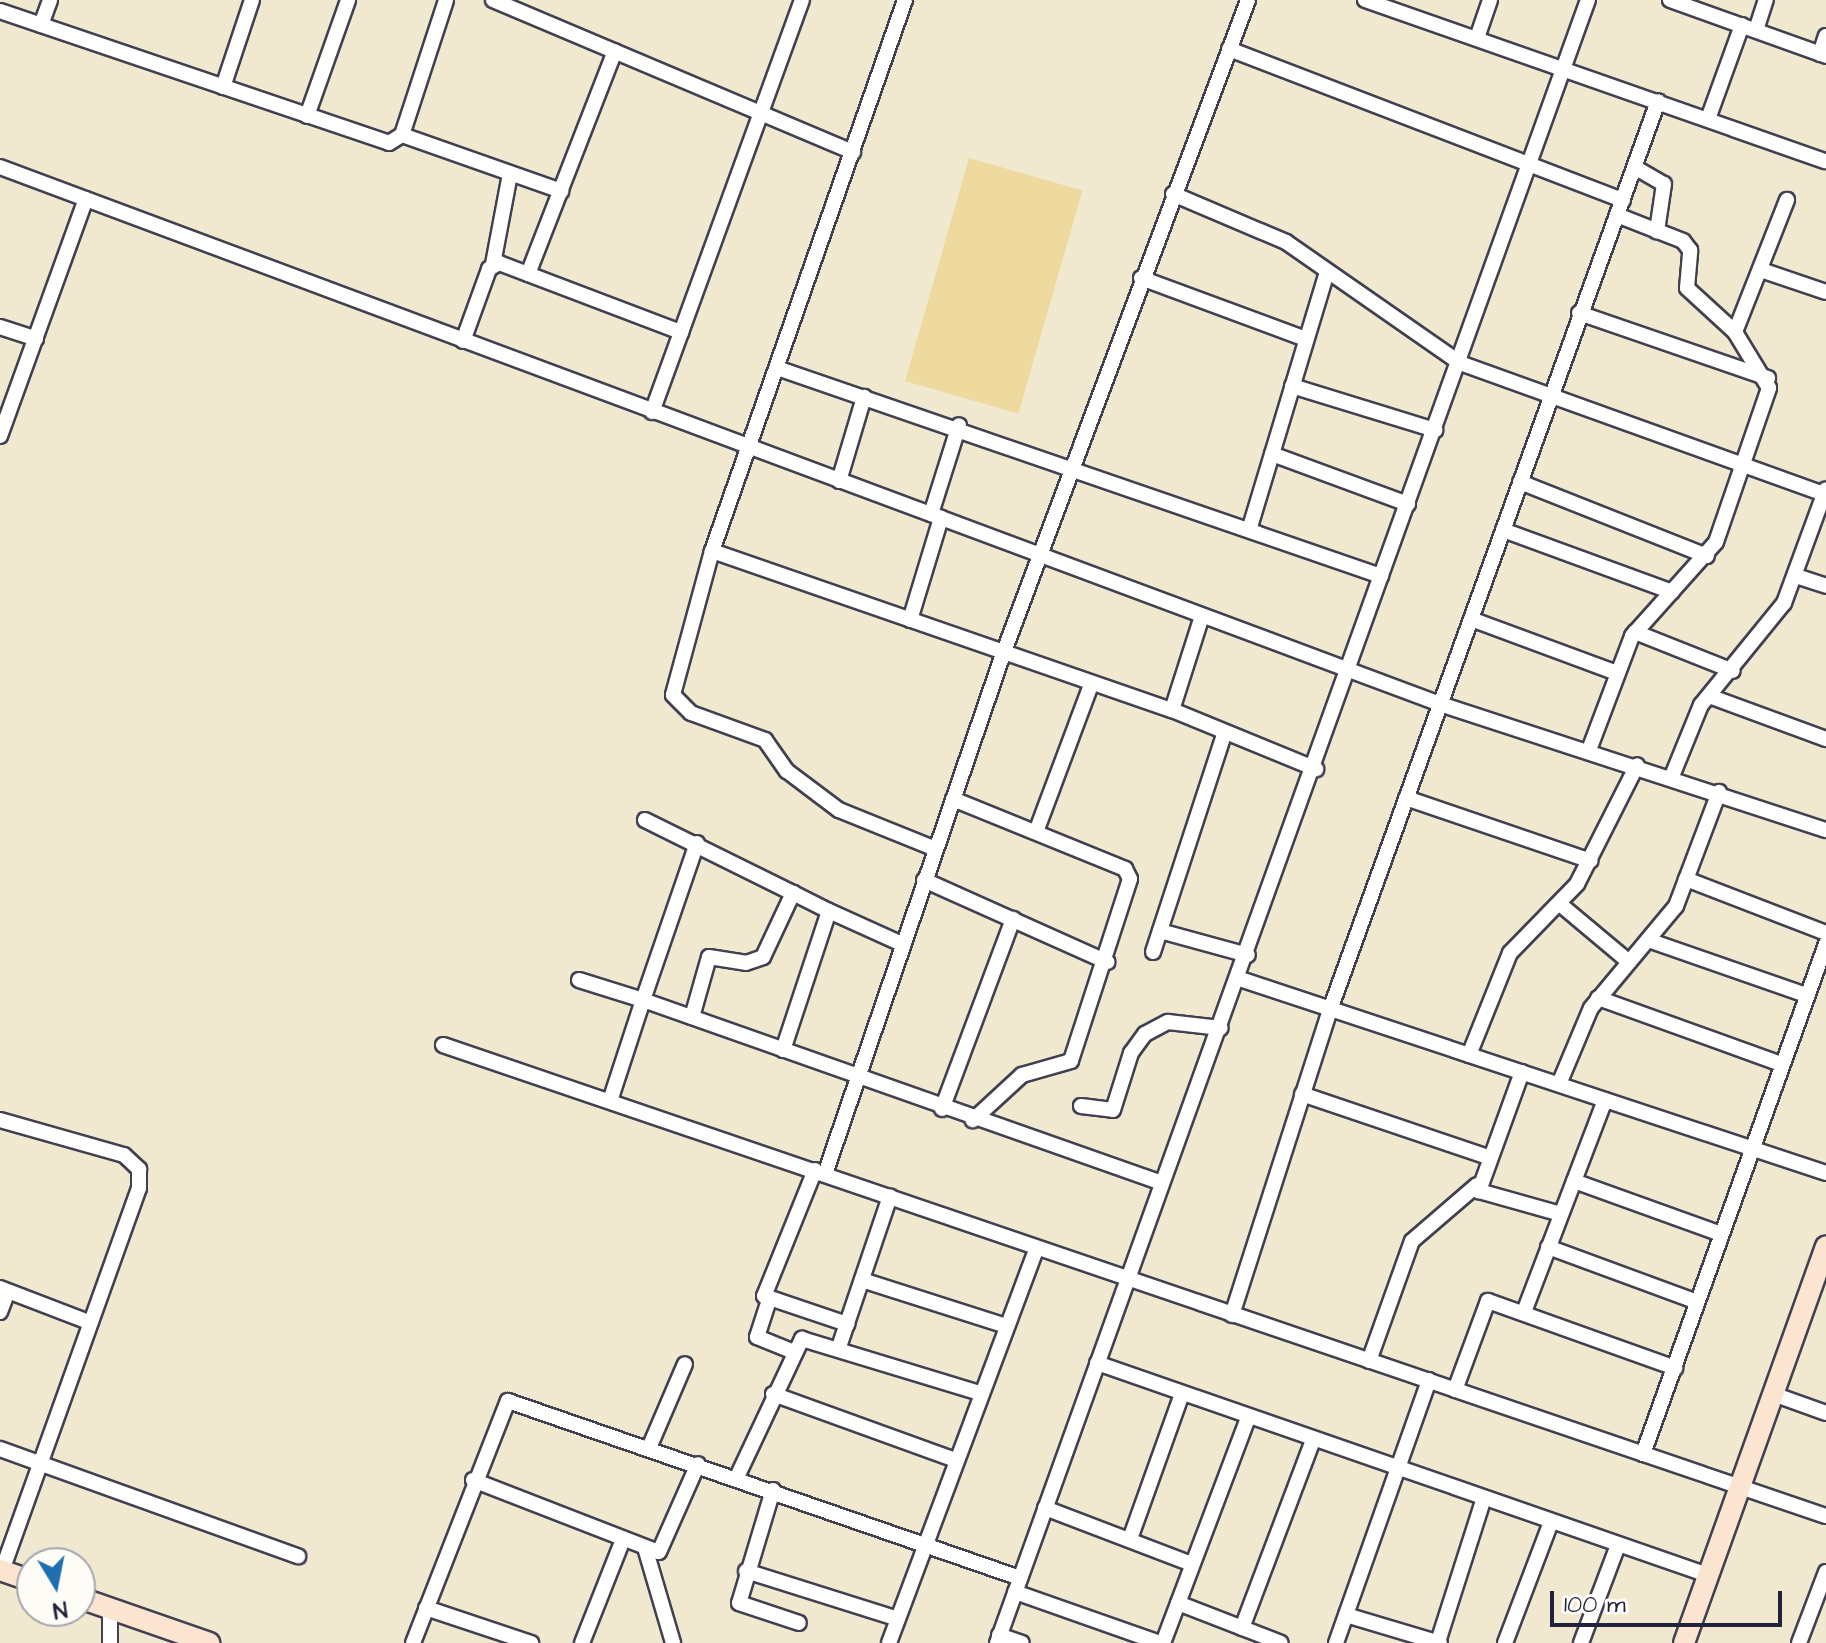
<!DOCTYPE html>
<style>
body{margin:0}
#map{position:relative;width:1826px;height:1643px;overflow:hidden;background:#f0e9d0;font-family:"Architects Daughter",sans-serif}
div>[style]{position:absolute}
[style*='--x']{left:calc(var(--x)*1px);top:calc(var(--y)*1px);width:calc(var(--w)*1px);rotate:calc(var(--a)*1deg)}
.sand>*{inset:0;background:#eeda9e;transform-origin:0 0}
.roads{filter:drop-shadow(2px 0 #414051) drop-shadow(-2px 0 #414051) drop-shadow(0 2px #414051) drop-shadow(0 -2px #414051)}
.street>*{height:14px;margin:-7px;padding:0 7px;transform-origin:7px;border-radius:7px;background:#fff}
.secondary>*{height:20px;margin:-10px;padding:0 10px;transform-origin:10px;border-radius:10px;background:#fce5d0}
span{translate:-50% -50%;white-space:nowrap;text-align:center;line-height:1.15;-webkit-text-stroke:8px #fdfcf7;paint-order:stroke}
.north{position:absolute;left:16px;top:1547px;width:80px;height:80px;box-sizing:border-box;background:#fdfcf7;border:2px solid #a5a5ac;border-radius:50%;rotate:170deg;font-size:22px;font-weight:700;line-height:32px;text-align:center;color:#22223b}
.north::after{content:'';display:block;margin:auto;width:28px;height:36px;background:#1f6fb2;clip-path:polygon(50% 0,100% 100%,50% 72%,0 100%)}
.scale{position:absolute;left:1550px;top:1591px;width:232px;height:36px;box-sizing:border-box;border:4px solid #22223b;border-top:0;padding-left:10px;font-size:24px;line-height:28px;white-space:nowrap;color:#22223b;-webkit-text-stroke:6px #fdfcf7;paint-order:stroke}
</style>
<div id="map">
<div class="sand">
<div style="left:969px;top:158px;width:118px;height:232px;rotate:16deg"></div>
</div>
<div class="roads">
<div class="street">
<div style="--x:493;--y:0;--w:391;--a:22.9"></div>
<div style="--x:905;--y:0;--w:584;--a:109.3"></div>
<div style="--x:712;--y:551;--w:487;--a:19.1"></div>
<div style="--x:1172;--y:710;--w:156;--a:22.3"></div>
<div style="--x:1365;--y:0;--w:488;--a:19.3"></div>
<div style="--x:1670;--y:0;--w:166;--a:19.7"></div>
<div style="--x:0;--y:11;--w:411;--a:18.7"></div>
<div style="--x:389;--y:143;--w:15;--a:-32"></div>
<div style="--x:402;--y:135;--w:142;--a:-71.9"></div>
<div style="--x:41;--y:25;--w:27;--a:-70"></div>
<div style="--x:1756;--y:30;--w:32;--a:-72"></div>
<div style="--x:1477;--y:38;--w:40;--a:-71.1"></div>
<div style="--x:1229;--y:49;--w:422;--a:21"></div>
<div style="--x:1820;--y:54;--w:19;--a:-72"></div>
<div style="--x:223;--y:87;--w:92;--a:-71.6"></div>
<div style="--x:307;--y:116;--w:123;--a:-70.5"></div>
<div style="--x:1708;--y:119;--w:100;--a:-70.1"></div>
<div style="--x:402;--y:135;--w:169;--a:19.4"></div>
<div style="--x:0;--y:167;--w:1537;--a:20.45"></div>
<div style="--x:1440;--y:704;--w:406;--a:18.1"></div>
<div style="--x:1636;--y:168;--w:32;--a:30"></div>
<div style="--x:1664;--y:184;--w:48;--a:98.5"></div>
<div style="--x:1173;--y:194;--w:123;--a:23"></div>
<div style="--x:1286;--y:242;--w:212;--a:34.8"></div>
<div style="--x:1460;--y:363;--w:389;--a:19.8"></div>
<div style="--x:493;--y:264;--w:92;--a:-79.3"></div>
<div style="--x:1764;--y:271;--w:65;--a:18.7"></div>
<div style="--x:528;--y:274;--w:239;--a:-68.7"></div>
<div style="--x:1141;--y:278;--w:176;--a:20.3"></div>
<div style="--x:1579;--y:313;--w:200;--a:19"></div>
<div style="--x:0;--y:327;--w:38;--a:18"></div>
<div style="--x:1735;--y:332;--w:142;--a:-68.5"></div>
<div style="--x:463;--y:341;--w:77;--a:-70.1"></div>
<div style="--x:489;--y:269;--w:12;--a:-31"></div>
<div style="--x:499;--y:263;--w:195;--a:20.8"></div>
<div style="--x:777;--y:368;--w:639;--a:19"></div>
<div style="--x:1292;--y:386;--w:150;--a:17.1"></div>
<div style="--x:652;--y:412;--w:438;--a:-70"></div>
<div style="--x:0;--y:436;--w:252;--a:-70.1"></div>
<div style="--x:1272;--y:454;--w:145;--a:20.2"></div>
<div style="--x:839;--y:481;--w:88;--a:-73.4"></div>
<div style="--x:1520;--y:482;--w:201;--a:21.6"></div>
<div style="--x:931;--y:514;--w:93;--a:-72.5"></div>
<div style="--x:1250;--y:527;--w:266;--a:-73.2"></div>
<div style="--x:1503;--y:530;--w:180;--a:20.1"></div>
<div style="--x:712;--y:551;--w:149;--a:105.2"></div>
<div style="--x:673;--y:695;--w:25;--a:45"></div>
<div style="--x:691;--y:713;--w:79;--a:20"></div>
<div style="--x:765;--y:740;--w:38;--a:55"></div>
<div style="--x:787;--y:771;--w:65;--a:36.9"></div>
<div style="--x:839;--y:810;--w:101;--a:22"></div>
<div style="--x:1796;--y:576;--w:32;--a:18"></div>
<div style="--x:1471;--y:619;--w:156;--a:20.3"></div>
<div style="--x:910;--y:620;--w:107;--a:-73.1"></div>
<div style="--x:1635;--y:632;--w:105;--a:21.7"></div>
<div style="--x:1709;--y:696;--w:125;--a:20.2"></div>
<div style="--x:1172;--y:710;--w:99;--a:-72.3"></div>
<div style="--x:1589;--y:750;--w:122;--a:-69.3"></div>
<div style="--x:1632;--y:636;--w:126;--a:-48.2"></div>
<div style="--x:1716;--y:542;--w:163;--a:-71"></div>
<div style="--x:1769;--y:388;--w:66;--a:-121.3"></div>
<div style="--x:1735;--y:332;--w:65;--a:-137.5"></div>
<div style="--x:1687;--y:288;--w:38;--a:-85"></div>
<div style="--x:1690;--y:250;--w:11;--a:-128"></div>
<div style="--x:1683;--y:241;--w:71;--a:-158.5"></div>
<div style="--x:1672;--y:776;--w:77;--a:-67.8"></div>
<div style="--x:1701;--y:705;--w:132;--a:-50.9"></div>
<div style="--x:1784;--y:603;--w:121;--a:-69.8"></div>
<div style="--x:1406;--y:798;--w:195;--a:18.8"></div>
<div style="--x:953;--y:799;--w:186;--a:22.1"></div>
<div style="--x:1125;--y:869;--w:11;--a:63"></div>
<div style="--x:1130;--y:879;--w:191;--a:108"></div>
<div style="--x:1071;--y:1061;--w:51;--a:164.1"></div>
<div style="--x:1022;--y:1075;--w:67;--a:137.4"></div>
<div style="--x:645;--y:820;--w:165;--a:26.3"></div>
<div style="--x:1036;--y:832;--w:157;--a:-69.5"></div>
<div style="--x:1686;--y:879;--w:150;--a:21.1"></div>
<div style="--x:924;--y:880;--w:201;--a:24.1"></div>
<div style="--x:1561;--y:905;--w:87;--a:39.9"></div>
<div style="--x:1160;--y:931;--w:91;--a:15.3"></div>
<div style="--x:1648;--y:940;--w:167;--a:19.2"></div>
<div style="--x:1153;--y:952;--w:231;--a:-71.9"></div>
<div style="--x:1240;--y:979;--w:617;--a:18.32"></div>
<div style="--x:579;--y:980;--w:67;--a:17.4"></div>
<div style="--x:643;--y:1000;--w:166;--a:-71"></div>
<div style="--x:1598;--y:998;--w:195;--a:19.8"></div>
<div style="--x:692;--y:1017;--w:62;--a:-74.2"></div>
<div style="--x:709;--y:957;--w:37;--a:9"></div>
<div style="--x:746;--y:963;--w:18;--a:-19"></div>
<div style="--x:763;--y:957;--w:71;--a:-64.9"></div>
<div style="--x:793;--y:893;--w:40;--a:26.6"></div>
<div style="--x:443;--y:1045;--w:1461;--a:18.81"></div>
<div style="--x:783;--y:1050;--w:146;--a:-71.7"></div>
<div style="--x:829;--y:911;--w:80;--a:24.3"></div>
<div style="--x:1469;--y:1055;--w:110;--a:-68.1"></div>
<div style="--x:1510;--y:953;--w:96;--a:-45.8"></div>
<div style="--x:1577;--y:884;--w:133;--a:-63.2"></div>
<div style="--x:1522;--y:1072;--w:127;--a:109.9"></div>
<div style="--x:1479;--y:1191;--w:85;--a:15.7"></div>
<div style="--x:1559;--y:1084;--w:82;--a:-67.2"></div>
<div style="--x:1591;--y:1008;--w:133;--a:-50.2"></div>
<div style="--x:1676;--y:906;--w:122;--a:-69.3"></div>
<div style="--x:1302;--y:1094;--w:196;--a:18.7"></div>
<div style="--x:610;--y:1101;--w:106;--a:-71.9"></div>
<div style="--x:643;--y:1000;--w:550;--a:19.42"></div>
<div style="--x:1081;--y:1106;--w:32;--a:7"></div>
<div style="--x:1113;--y:1110;--w:60;--a:-72.5"></div>
<div style="--x:1131;--y:1053;--w:24;--a:-54"></div>
<div style="--x:1145;--y:1034;--w:26;--a:-28"></div>
<div style="--x:1168;--y:1022;--w:53;--a:6.5"></div>
<div style="--x:942;--y:1109;--w:203;--a:-69.5"></div>
<div style="--x:0;--y:1120;--w:129;--a:15.8"></div>
<div style="--x:124;--y:1155;--w:21;--a:43"></div>
<div style="--x:139;--y:1169;--w:19;--a:90"></div>
<div style="--x:139;--y:1188;--w:407;--a:109.7"></div>
<div style="--x:815;--y:1170;--w:136;--a:112"></div>
<div style="--x:764;--y:1296;--w:88;--a:18.6"></div>
<div style="--x:825;--y:1174;--w:550;--a:-71.1"></div>
<div style="--x:1003;--y:654;--w:698;--a:-69.46"></div>
<div style="--x:1574;--y:1181;--w:156;--a:19.8"></div>
<div style="--x:1548;--y:1247;--w:157;--a:20.2"></div>
<div style="--x:862;--y:1280;--w:151;--a:17.7"></div>
<div style="--x:0;--y:1288;--w:97;--a:21"></div>
<div style="--x:769;--y:1300;--w:39;--a:108"></div>
<div style="--x:757;--y:1337;--w:38;--a:22"></div>
<div style="--x:0;--y:1312;--w:22;--a:-69"></div>
<div style="--x:1524;--y:1312;--w:227;--a:-69.1"></div>
<div style="--x:1232;--y:1315;--w:324;--a:-72.2"></div>
<div style="--x:1331;--y:1007;--w:963;--a:-70.15"></div>
<div style="--x:839;--y:1347;--w:159;--a:-71.3"></div>
<div style="--x:1369;--y:1361;--w:127;--a:-70.3"></div>
<div style="--x:1412;--y:1241;--w:86;--a:-40.7"></div>
<div style="--x:1097;--y:1363;--w:647;--a:19.14"></div>
<div style="--x:1455;--y:1390;--w:95;--a:-69.7"></div>
<div style="--x:1488;--y:1301;--w:199;--a:19.7"></div>
<div style="--x:773;--y:1394;--w:194;--a:19.9"></div>
<div style="--x:1773;--y:1394;--w:56;--a:19.7"></div>
<div style="--x:649;--y:1448;--w:91;--a:-66.8"></div>
<div style="--x:0;--y:1449;--w:317;--a:19.8"></div>
<div style="--x:1643;--y:1454;--w:542;--a:-70.26"></div>
<div style="--x:737;--y:1477;--w:153;--a:-64.8"></div>
<div style="--x:802;--y:1339;--w:186;--a:16.9"></div>
<div style="--x:473;--y:1480;--w:199;--a:21.2"></div>
<div style="--x:659;--y:1552;--w:96;--a:-66.1"></div>
<div style="--x:773;--y:1490;--w:118;--a:106.7"></div>
<div style="--x:739;--y:1603;--w:63;--a:18.4"></div>
<div style="--x:1045;--y:1508;--w:157;--a:20.9"></div>
<div style="--x:1130;--y:1539;--w:154;--a:-70.3"></div>
<div style="--x:646;--y:1551;--w:96;--a:73.6"></div>
<div style="--x:746;--y:1571;--w:159;--a:17.5"></div>
<div style="--x:1015;--y:1592;--w:154;--a:19.4"></div>
<div style="--x:1178;--y:1603;--w:110;--a:21.2"></div>
<div style="--x:426;--y:1608;--w:111;--a:18.4"></div>
<div style="--x:1346;--y:1615;--w:98;--a:16.6"></div>
<div style="--x:1242;--y:1628;--w:201;--a:-69.3"></div>
<div style="--x:999;--y:1635;--w:24;--a:19"></div>
<div style="--x:1438;--y:1642;--w:151;--a:-72.3"></div>
<div style="--x:110;--y:1643;--w:34;--a:-90"></div>
<div style="--x:413;--y:1643;--w:260;--a:-68.6"></div>
<div style="--x:508;--y:1401;--w:542;--a:19.07"></div>
<div style="--x:582;--y:1643;--w:109;--a:-68.4"></div>
<div style="--x:889;--y:1643;--w:421;--a:-69.5"></div>
<div style="--x:997;--y:1643;--w:1746;--a:-70.22"></div>
<div style="--x:1163;--y:1643;--w:241;--a:-69.3"></div>
<div style="--x:1336;--y:1643;--w:279;--a:-70.5"></div>
<div style="--x:1505;--y:1643;--w:129;--a:-69.2"></div>
<div style="--x:1581;--y:1643;--w:105;--a:-69.3"></div>
<div style="--x:1799;--y:1643;--w:76;--a:-69.2"></div>
</div>
<div class="secondary">
<div style="--x:0;--y:1570;--w:34;--a:19"></div>
<div style="--x:80;--y:1598;--w:137;--a:19.2"></div>
<div style="--x:1684;--y:1643;--w:421;--a:-70.3"></div>
</div>
</div>
<div class="north">N</div>
<div class="scale">100 m</div>
</div>
